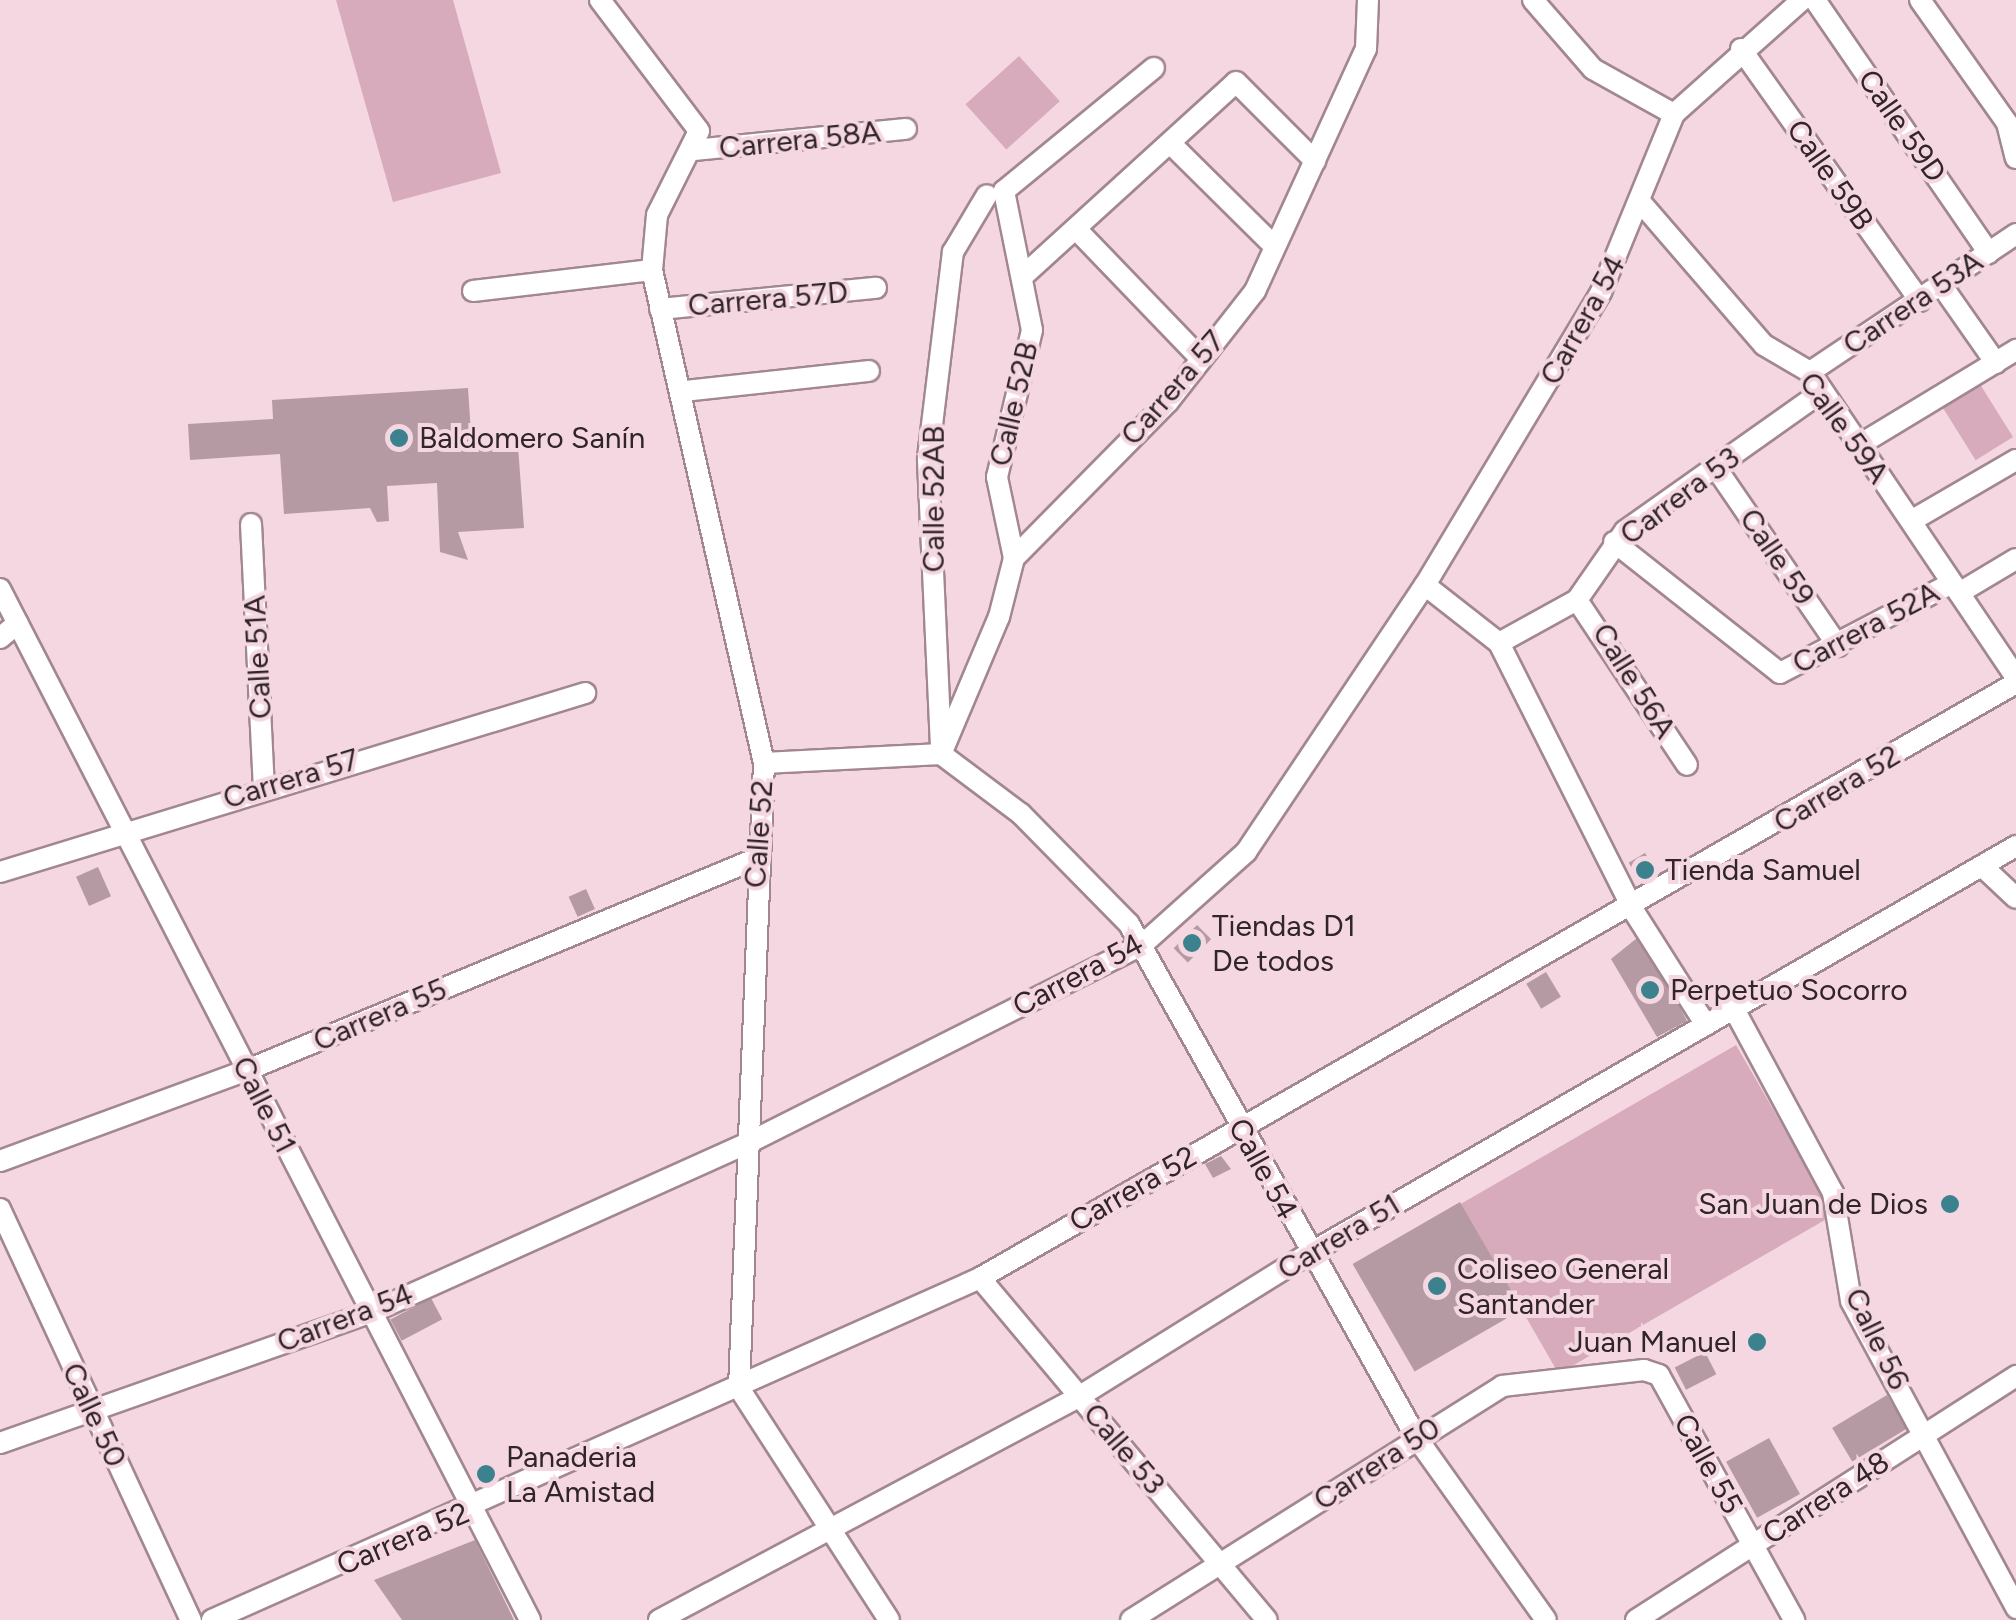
<!DOCTYPE html>
<meta charset="utf-8">
<style>
body{margin:0}
#map{position:relative;width:2016px;height:1620px;overflow:hidden;background:#f5d7e1;font-family:Figtree,sans-serif}
div>[style]{position:absolute}
[style*='--x']{left:calc(var(--x)*1px);top:calc(var(--y)*1px);width:calc(var(--w)*1px);rotate:calc(var(--a)*1deg)}
.green>*{inset:0;background:#d7abbc;transform-origin:0 0}
.building>*{inset:0;background:#b599a3;transform-origin:0 0}
.roads{filter:drop-shadow(2px 0 #a28791) drop-shadow(-2px 0 #a28791) drop-shadow(0 2px #a28791) drop-shadow(0 -2px #a28791)}
.minor>*{height:20px;margin:-10px;padding:0 10px;transform-origin:10px;border-radius:10px;background:#fff}
.dots>*{width:28px;height:28px;translate:-50% -50%;box-sizing:border-box;border:5px solid #f5d7e1;border-radius:50%}
span{translate:-50% -50%;white-space:nowrap;text-align:center;line-height:1.15;-webkit-text-stroke:8px #f5d7e1;paint-order:stroke}
.street-label{font-size:30px;color:#302529}
.poi-label{font-size:30px;color:#302529}
.left{translate:0 -50%;text-align:left}
.right{translate:-100% -50%;text-align:right}
</style>
<div id="map">
<div class="green">
<div style="clip-path:polygon(336px 0,453px 0,501px 173px,393px 202px)"></div>
<div style="left:1019px;top:56px;width:61px;height:72px;rotate:48deg"></div>
<div style="left:1978px;top:381px;width:66px;height:44px;rotate:58deg"></div>
<div style="left:1736px;top:1045px;width:196px;height:318px;rotate:60deg"></div>
</div>
<div class="building">
<div style="clip-path:polygon(468px 388px,472px 448px,518px 446px,524px 528px,458px 532px,468px 560px,440px 552px,437px 483px,387px 486px,389px 521px,377px 522px,370px 508px,284px 514px,280px 454px,190px 460px,188px 424px,273px 419px,272px 400px)"></div>
<div style="left:1645px;top:853px;width:29px;height:19px;rotate:59deg"></div>
<div style="left:98px;top:867px;width:32px;height:24px;rotate:66deg"></div>
<div style="left:586px;top:889px;width:22px;height:19px;rotate:66deg"></div>
<div style="left:1197px;top:925px;width:20px;height:33px;rotate:45deg"></div>
<div style="clip-path:polygon(1642px 934px,1687px 1021px,1657px 1037px,1611px 959px)"></div>
<div style="left:1546px;top:972px;width:29px;height:23px;rotate:59deg"></div>
<div style="clip-path:polygon(1221px 1156px,1231px 1169px,1213px 1178px,1205px 1164px)"></div>
<div style="left:1460px;top:1202px;width:124px;height:124px;rotate:60deg"></div>
<div style="left:431px;top:1298px;width:24px;height:46px;rotate:62deg"></div>
<div style="left:1705px;top:1352px;width:25px;height:34px;rotate:63deg"></div>
<div style="left:1887px;top:1395px;width:39px;height:64px;rotate:59deg"></div>
<div style="left:1769px;top:1438px;width:64px;height:49px;rotate:61deg"></div>
<div style="clip-path:polygon(475px 1540px,514px 1620px,402px 1620px,374px 1580px)"></div>
</div>
<div class="roads">
<div class="minor">
<div style="--x:600;--y:0;--w:164;--a:52.9"></div>
<div style="--x:699;--y:131;--w:94;--a:116.6"></div>
<div style="--x:657;--y:215;--w:55;--a:95.2"></div>
<div style="--x:652;--y:270;--w:506;--a:77.2"></div>
<div style="--x:764;--y:763;--w:625;--a:92.29"></div>
<div style="--x:739;--y:1388;--w:276;--a:57.1"></div>
<div style="--x:1533;--y:0;--w:91;--a:49"></div>
<div style="--x:1593;--y:69;--w:93;--a:29.1"></div>
<div style="--x:1815;--y:0;--w:307;--a:55.5"></div>
<div style="--x:1920;--y:0;--w:151;--a:54.7"></div>
<div style="--x:1741;--y:49;--w:309;--a:54.6"></div>
<div style="--x:2007;--y:123;--w:36;--a:76"></div>
<div style="--x:1174;--y:147;--w:141;--a:44.7"></div>
<div style="--x:694;--y:150;--w:213;--a:-5.7"></div>
<div style="--x:1643;--y:205;--w:185;--a:49.2"></div>
<div style="--x:1764;--y:345;--w:53;--a:30.4"></div>
<div style="--x:1810;--y:372;--w:368;--a:56"></div>
<div style="--x:1077;--y:230;--w:179;--a:46.1"></div>
<div style="--x:1023;--y:276;--w:288;--a:-42.3"></div>
<div style="--x:1236;--y:82;--w:112;--a:45"></div>
<div style="--x:1942;--y:286;--w:94;--a:55"></div>
<div style="--x:473;--y:291;--w:180;--a:-6.7"></div>
<div style="--x:660;--y:309;--w:217;--a:-5.6"></div>
<div style="--x:1810;--y:372;--w:248;--a:-33.8"></div>
<div style="--x:684;--y:391;--w:186;--a:-6.2"></div>
<div style="--x:1859;--y:445;--w:184;--a:-31.2"></div>
<div style="--x:1716;--y:468;--w:216;--a:55.6"></div>
<div style="--x:1911;--y:521;--w:121;--a:-30.2"></div>
<div style="--x:251;--y:524;--w:265;--a:87.2"></div>
<div style="--x:1614;--y:542;--w:211;--a:38.3"></div>
<div style="--x:1780;--y:673;--w:194;--a:-27.6"></div>
<div style="--x:1014;--y:558;--w:83;--a:-101.9"></div>
<div style="--x:997;--y:477;--w:151;--a:-76.6"></div>
<div style="--x:1032;--y:330;--w:142;--a:-101.4"></div>
<div style="--x:1004;--y:191;--w:194;--a:-39.4"></div>
<div style="--x:1425;--y:585;--w:94;--a:38.1"></div>
<div style="--x:1499;--y:643;--w:299;--a:63.3"></div>
<div style="--x:1633;--y:910;--w:136;--a:57.6"></div>
<div style="--x:0;--y:589;--w:1159;--a:62.79"></div>
<div style="--x:1959;--y:593;--w:66;--a:-30.8"></div>
<div style="--x:1577;--y:600;--w:198;--a:56.3"></div>
<div style="--x:0;--y:638;--w:23;--a:-40"></div>
<div style="--x:1499;--y:643;--w:89;--a:-28.9"></div>
<div style="--x:1577;--y:600;--w:84;--a:-55.2"></div>
<div style="--x:1625;--y:531;--w:242;--a:-35.3"></div>
<div style="--x:941;--y:747;--w:289;--a:-92.6"></div>
<div style="--x:928;--y:458;--w:208;--a:-83.1"></div>
<div style="--x:953;--y:252;--w:66;--a:-59.2"></div>
<div style="--x:941;--y:754;--w:100;--a:36.9"></div>
<div style="--x:1021;--y:814;--w:154;--a:45.5"></div>
<div style="--x:1129;--y:924;--w:588;--a:60.77"></div>
<div style="--x:1416;--y:1437;--w:224;--a:54.6"></div>
<div style="--x:941;--y:754;--w:149;--a:-67.1"></div>
<div style="--x:999;--y:617;--w:61;--a:-75.7"></div>
<div style="--x:1014;--y:558;--w:219;--a:-45.4"></div>
<div style="--x:1168;--y:402;--w:141;--a:-51.9"></div>
<div style="--x:1255;--y:291;--w:266;--a:-65.4"></div>
<div style="--x:1366;--y:49;--w:49;--a:-87.7"></div>
<div style="--x:764;--y:763;--w:177;--a:-2.9"></div>
<div style="--x:1983;--y:867;--w:45;--a:43.2"></div>
<div style="--x:0;--y:872;--w:612;--a:-17.01"></div>
<div style="--x:1734;--y:1009;--w:209;--a:61.7"></div>
<div style="--x:1833;--y:1193;--w:109;--a:80.5"></div>
<div style="--x:1851;--y:1301;--w:349;--a:61.7"></div>
<div style="--x:0;--y:1161;--w:261;--a:-20.2"></div>
<div style="--x:245;--y:1071;--w:552;--a:-22.57"></div>
<div style="--x:0;--y:1209;--w:453;--a:65.1"></div>
<div style="--x:980;--y:1278;--w:446;--a:50"></div>
<div style="--x:0;--y:1443;--w:394;--a:-19.4"></div>
<div style="--x:372;--y:1312;--w:417;--a:-24.2"></div>
<div style="--x:752;--y:1141;--w:436;--a:-26.7"></div>
<div style="--x:1142;--y:945;--w:140;--a:-41.8"></div>
<div style="--x:1246;--y:852;--w:321;--a:-56.2"></div>
<div style="--x:1425;--y:585;--w:342;--a:-59"></div>
<div style="--x:1601;--y:292;--w:192;--a:-67.7"></div>
<div style="--x:1674;--y:114;--w:171;--a:-41.7"></div>
<div style="--x:212;--y:1620;--w:841;--a:-24"></div>
<div style="--x:980;--y:1278;--w:1195;--a:-29.87"></div>
<div style="--x:659;--y:1620;--w:477;--a:-28"></div>
<div style="--x:1080;--y:1396;--w:271;--a:-31.9"></div>
<div style="--x:1310;--y:1253;--w:815;--a:-29.96"></div>
<div style="--x:1131;--y:1620;--w:439;--a:-32.2"></div>
<div style="--x:1502;--y:1386;--w:143;--a:-6.4"></div>
<div style="--x:1644;--y:1370;--w:16;--a:18"></div>
<div style="--x:1659;--y:1375;--w:280;--a:61.1"></div>
<div style="--x:1636;--y:1620;--w:452;--a:-32.7"></div>
</div>
</div>
<div class="dots">
<div style="left:399px;top:438px;background:#3c828e"></div>
<div style="left:1645px;top:870px;background:#3c828e"></div>
<div style="left:1192px;top:943px;background:#3c828e"></div>
<div style="left:1650px;top:990px;background:#3c828e"></div>
<div style="left:1950px;top:1204px;background:#3c828e"></div>
<div style="left:1437px;top:1286px;background:#3c828e"></div>
<div style="left:1757px;top:1342px;background:#3c828e"></div>
<div style="left:486px;top:1474px;background:#3c828e"></div>
</div>
<div class="street-label">
<span style="left:1902px;top:126px;rotate:55deg">Calle 59D</span>
<span style="left:800px;top:140px;rotate:-6deg">Carrera 58A</span>
<span style="left:1830px;top:175px;rotate:55deg">Calle 59B</span>
<span style="left:768px;top:299px;rotate:-5deg">Carrera 57D</span>
<span style="left:1913px;top:303px;rotate:-34deg">Carrera 53A</span>
<span style="left:1583px;top:320px;rotate:-61deg">Carrera 54</span>
<span style="left:1173px;top:388px;rotate:-49deg">Carrera 57</span>
<span style="left:1014px;top:404px;rotate:-77deg">Calle 52B</span>
<span style="left:1844px;top:428px;rotate:54deg">Calle 59A</span>
<span style="left:1680px;top:496px;rotate:-37deg">Carrera 53</span>
<span style="left:934px;top:499px;rotate:-90deg">Calle 52AB</span>
<span style="left:1777px;top:557px;rotate:56deg">Calle 59</span>
<span style="left:1866px;top:628px;rotate:-28deg">Carrera 52A</span>
<span style="left:258px;top:657px;rotate:-93deg">Calle 51A</span>
<span style="left:1634px;top:681px;rotate:58deg">Calle 56A</span>
<span style="left:291px;top:779px;rotate:-17deg">Carrera 57</span>
<span style="left:1837px;top:789px;rotate:-31deg">Carrera 52</span>
<span style="left:759px;top:834px;rotate:-86deg">Calle 52</span>
<span style="left:1078px;top:975px;rotate:-28deg">Carrera 54</span>
<span style="left:380px;top:1015px;rotate:-23deg">Carrera 55</span>
<span style="left:264px;top:1105px;rotate:63deg">Calle 51</span>
<span style="left:1263px;top:1169px;rotate:61deg">Calle 54</span>
<span style="left:1133px;top:1189px;rotate:-30deg">Carrera 52</span>
<span style="left:1339px;top:1237px;rotate:-31deg">Carrera 51</span>
<span style="left:345px;top:1318px;rotate:-21deg">Carrera 54</span>
<span style="left:1877px;top:1339px;rotate:64deg">Calle 56</span>
<span style="left:94px;top:1415px;rotate:65deg">Calle 50</span>
<span style="left:1124px;top:1449px;rotate:50deg">Calle 53</span>
<span style="left:1377px;top:1464px;rotate:-33deg">Carrera 50</span>
<span style="left:1708px;top:1464px;rotate:61deg">Calle 55</span>
<span style="left:1826px;top:1498px;rotate:-33deg">Carrera 48</span>
<span style="left:403px;top:1539px;rotate:-23deg">Carrera 52</span>
</div>
<div class="poi-label">
<span class="left" style="left:419px;top:438px">Baldomero Sanín</span>
<span class="left" style="left:1665px;top:870px">Tienda Samuel</span>
<span class="left" style="left:1212px;top:943px">Tiendas D1<br>De todos</span>
<span class="left" style="left:1670px;top:990px">Perpetuo Socorro</span>
<span class="right" style="left:1928px;top:1204px">San Juan de Dios</span>
<span class="left" style="left:1457px;top:1286px">Coliseo General<br>Santander</span>
<span class="right" style="left:1737px;top:1342px">Juan Manuel</span>
<span class="left" style="left:506px;top:1474px">Panaderia<br>La Amistad</span>
</div>
</div>
